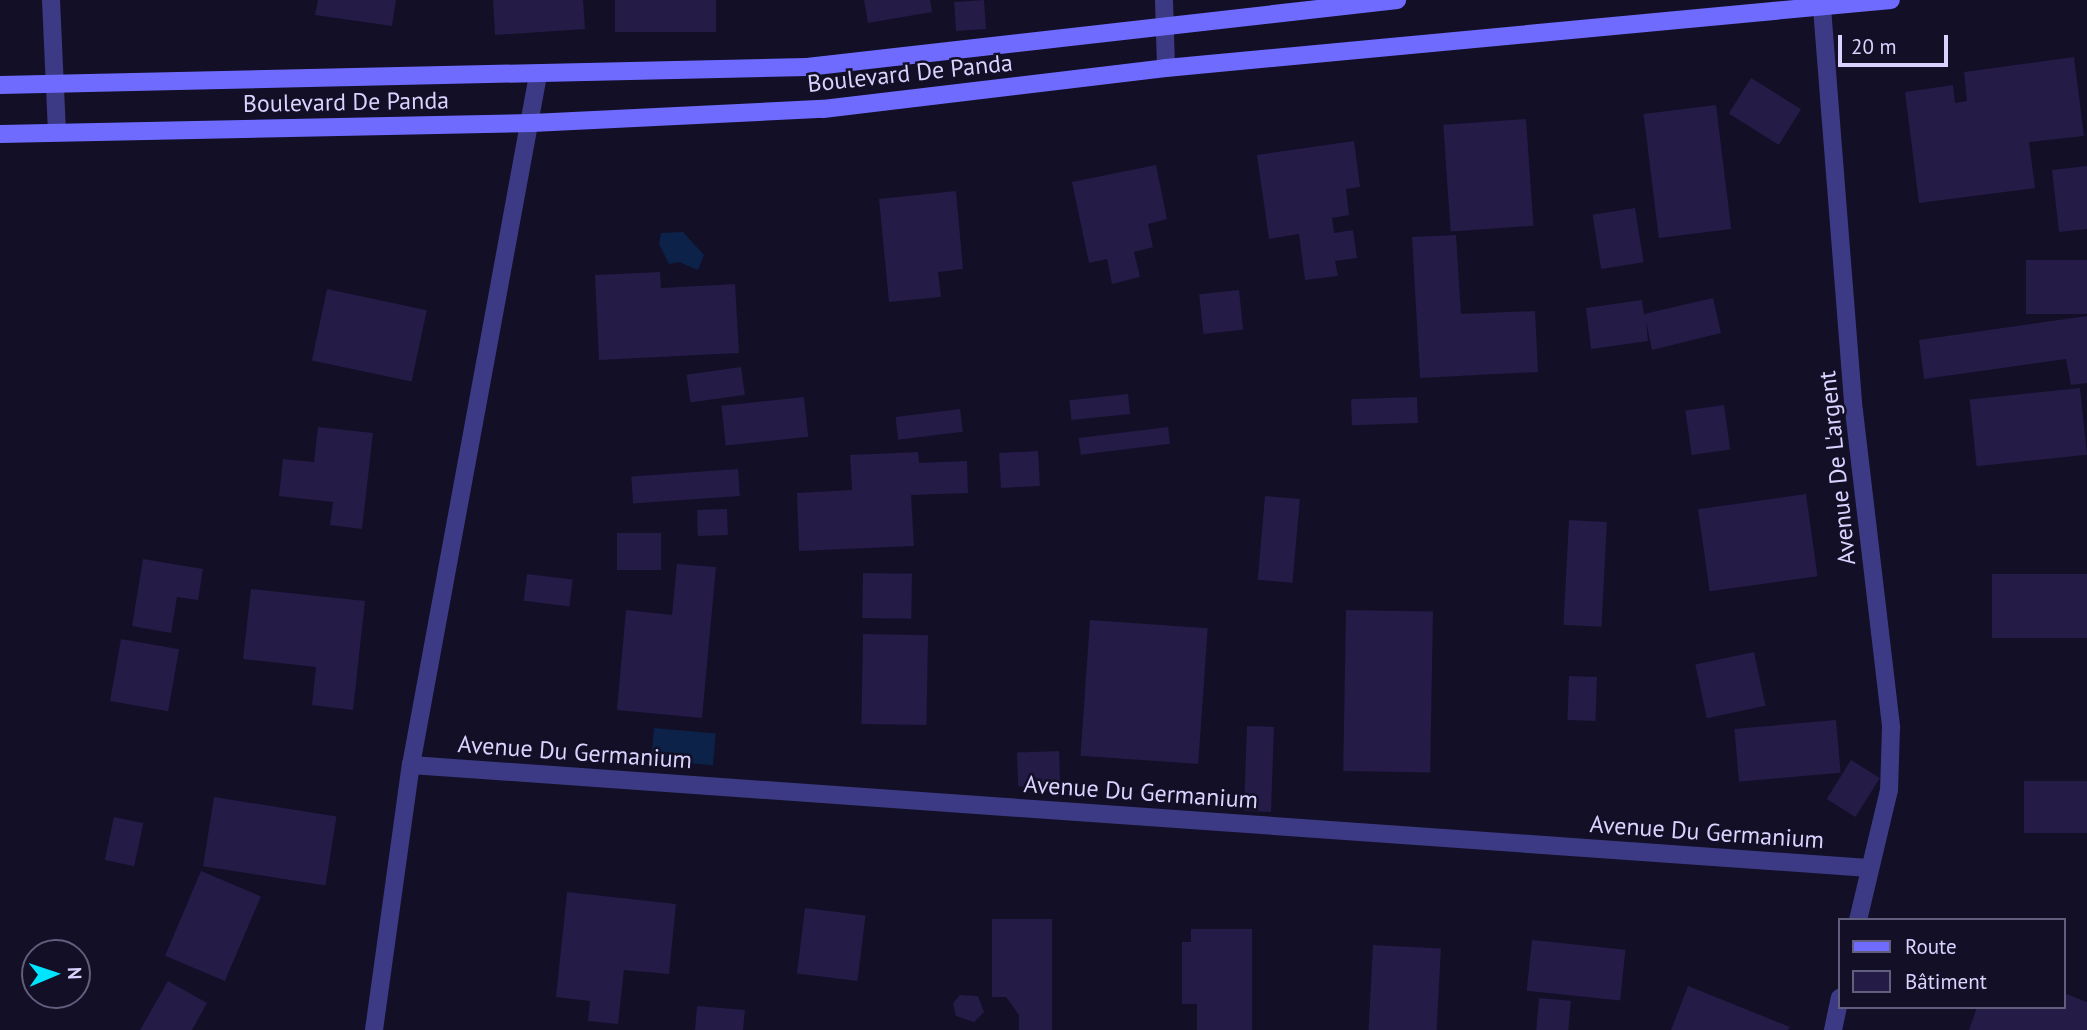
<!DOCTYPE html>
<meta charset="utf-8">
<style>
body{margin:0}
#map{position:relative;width:2087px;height:1030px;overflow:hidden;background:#130f26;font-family:"PT Sans",sans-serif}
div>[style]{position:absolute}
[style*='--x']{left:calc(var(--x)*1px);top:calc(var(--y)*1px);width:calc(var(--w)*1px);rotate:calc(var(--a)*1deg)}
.water>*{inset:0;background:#0c2248;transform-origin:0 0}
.building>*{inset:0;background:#241b47;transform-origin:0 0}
.lane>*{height:18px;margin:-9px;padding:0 9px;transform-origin:9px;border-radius:9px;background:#3d3a85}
.street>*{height:18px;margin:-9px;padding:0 9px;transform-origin:9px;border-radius:9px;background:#3d3a85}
.secondary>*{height:18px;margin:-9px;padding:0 9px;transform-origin:9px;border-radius:9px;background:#6f6bff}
span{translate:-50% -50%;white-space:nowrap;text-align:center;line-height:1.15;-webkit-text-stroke:5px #130f26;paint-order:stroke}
.street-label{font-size:24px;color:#d9d4ff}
.legend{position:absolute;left:1838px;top:918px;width:228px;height:91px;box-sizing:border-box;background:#130f26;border:2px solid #625e7d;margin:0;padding:9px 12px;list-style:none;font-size:21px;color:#d9d4ff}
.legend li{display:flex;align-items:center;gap:14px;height:35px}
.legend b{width:35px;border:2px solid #625e7d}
.north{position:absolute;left:21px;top:939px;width:70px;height:70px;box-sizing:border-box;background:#130f26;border:2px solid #625e7d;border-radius:50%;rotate:88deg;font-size:19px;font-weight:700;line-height:28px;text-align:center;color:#d9d4ff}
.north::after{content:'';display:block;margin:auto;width:24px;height:32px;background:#00e5ff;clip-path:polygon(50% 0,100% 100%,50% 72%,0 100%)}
.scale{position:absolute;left:1838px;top:35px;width:110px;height:32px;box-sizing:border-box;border:4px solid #d9d4ff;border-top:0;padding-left:9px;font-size:21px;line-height:24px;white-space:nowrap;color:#d9d4ff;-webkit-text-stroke:5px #130f26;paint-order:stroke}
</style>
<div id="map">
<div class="water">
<div style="clip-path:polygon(683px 232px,704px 255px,698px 270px,679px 262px,669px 264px,659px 244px,661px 233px)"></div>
<div style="left:654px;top:728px;width:62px;height:32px;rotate:5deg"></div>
</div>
<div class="building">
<div style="clip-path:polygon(318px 0,396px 0,392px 26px,315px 15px)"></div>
<div style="clip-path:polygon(493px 0,583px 0,585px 29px,495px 35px)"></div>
<div style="left:615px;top:0;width:101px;height:32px"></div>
<div style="clip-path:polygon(864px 0,930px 0,932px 12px,868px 23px)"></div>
<div style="left:984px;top:0;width:29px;height:30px;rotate:86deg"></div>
<div style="clip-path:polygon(2074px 57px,2084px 136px,2029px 142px,2035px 188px,1919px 203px,1905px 92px,1953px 85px,1955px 103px,1967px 101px,1964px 72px)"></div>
<div style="left:1751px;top:78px;width:59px;height:42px;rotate:32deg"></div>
<div style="left:1716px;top:105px;width:125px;height:73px;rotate:83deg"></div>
<div style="left:1526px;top:119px;width:107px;height:83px;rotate:86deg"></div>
<div style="clip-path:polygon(1354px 141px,1360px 187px,1346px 189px,1349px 215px,1332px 218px,1334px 233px,1353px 230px,1357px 258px,1335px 261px,1338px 276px,1305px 280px,1299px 234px,1269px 239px,1257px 155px)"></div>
<div style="clip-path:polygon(1156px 165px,1167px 219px,1148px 224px,1153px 247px,1134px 252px,1140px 277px,1112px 284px,1107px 259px,1089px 263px,1072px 182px)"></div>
<div style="clip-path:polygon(2087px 166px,2087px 229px,2059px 232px,2052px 170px)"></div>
<div style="clip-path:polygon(956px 191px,963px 269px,938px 272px,941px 297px,889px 302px,879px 199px)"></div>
<div style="left:1635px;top:208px;width:55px;height:43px;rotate:81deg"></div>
<div style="clip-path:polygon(1456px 235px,1461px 314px,1535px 311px,1538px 372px,1420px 378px,1412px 237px)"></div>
<div style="left:2087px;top:260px;width:54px;height:61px;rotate:90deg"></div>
<div style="clip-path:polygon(660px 272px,661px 288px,735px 284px,739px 353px,599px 360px,595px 275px)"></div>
<div style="left:327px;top:289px;width:102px;height:73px;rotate:12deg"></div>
<div style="left:1239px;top:290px;width:40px;height:40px;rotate:84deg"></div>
<div style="clip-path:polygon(1713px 298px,1721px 333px,1652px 350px,1646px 321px,1648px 341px,1591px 349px,1586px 308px,1642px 300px,1644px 314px)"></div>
<div style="clip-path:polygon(2087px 316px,2087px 383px,2071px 385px,2066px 359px,1924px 379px,1919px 340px)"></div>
<div style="left:741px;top:367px;width:28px;height:55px;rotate:82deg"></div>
<div style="left:2080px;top:388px;width:67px;height:111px;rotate:84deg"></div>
<div style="left:1128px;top:394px;width:20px;height:59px;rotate:84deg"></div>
<div style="left:804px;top:397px;width:40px;height:83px;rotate:84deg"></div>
<div style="left:1417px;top:397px;width:26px;height:66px;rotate:88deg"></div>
<div style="left:1724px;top:405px;width:45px;height:39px;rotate:82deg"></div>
<div style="left:960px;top:409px;width:23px;height:65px;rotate:83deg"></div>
<div style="clip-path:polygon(318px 427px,373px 433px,362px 529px,330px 525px,333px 502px,279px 496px,283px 459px,314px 462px)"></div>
<div style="left:1168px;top:427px;width:17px;height:90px;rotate:83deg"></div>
<div style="left:1038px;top:451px;width:35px;height:39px;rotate:87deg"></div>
<div style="clip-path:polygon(918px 452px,919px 463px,967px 461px,968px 493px,911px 495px,914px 546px,799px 551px,797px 493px,852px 490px,850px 455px)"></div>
<div style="left:738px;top:469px;width:27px;height:107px;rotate:86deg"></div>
<div style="left:1806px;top:494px;width:83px;height:109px;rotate:82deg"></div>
<div style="left:1265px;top:496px;width:35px;height:84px;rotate:5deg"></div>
<div style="left:727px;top:509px;width:26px;height:30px;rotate:88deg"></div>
<div style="left:1569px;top:520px;width:38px;height:105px;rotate:3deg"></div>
<div style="left:617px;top:533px;width:44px;height:37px"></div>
<div style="clip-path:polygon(143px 559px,203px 569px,198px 600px,177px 597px,171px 633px,132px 626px)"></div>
<div style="clip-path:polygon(677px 564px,716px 567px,702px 718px,617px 710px,626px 610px,672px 615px)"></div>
<div style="left:863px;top:573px;width:49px;height:45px;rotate:1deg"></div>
<div style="left:527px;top:574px;width:46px;height:27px;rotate:7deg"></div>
<div style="left:2087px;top:574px;width:64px;height:95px;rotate:90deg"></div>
<div style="clip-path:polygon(251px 589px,365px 601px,353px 710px,312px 705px,316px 667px,243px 659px)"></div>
<div style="left:1346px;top:610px;width:87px;height:161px;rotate:1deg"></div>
<div style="left:1090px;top:620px;width:118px;height:136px;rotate:4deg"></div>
<div style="left:863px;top:634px;width:65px;height:90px;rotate:1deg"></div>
<div style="left:121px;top:639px;width:59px;height:63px;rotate:10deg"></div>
<div style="left:1754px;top:652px;width:55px;height:60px;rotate:78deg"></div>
<div style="left:1569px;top:676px;width:28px;height:44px;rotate:2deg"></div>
<div style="left:1836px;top:720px;width:53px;height:102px;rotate:85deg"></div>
<div style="left:1247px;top:726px;width:27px;height:85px;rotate:2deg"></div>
<div style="left:1059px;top:751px;width:34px;height:42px;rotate:88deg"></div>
<div style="left:1851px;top:760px;width:34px;height:46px;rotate:32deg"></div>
<div style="left:2087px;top:781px;width:52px;height:63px;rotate:90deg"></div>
<div style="left:214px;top:797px;width:124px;height:70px;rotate:9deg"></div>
<div style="left:114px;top:817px;width:30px;height:44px;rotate:12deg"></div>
<div style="left:201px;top:871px;width:65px;height:92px;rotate:23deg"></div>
<div style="clip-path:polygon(567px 892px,676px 904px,669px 974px,624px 970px,618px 1024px,588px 1021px,590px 1001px,556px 997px)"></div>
<div style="left:805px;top:908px;width:61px;height:66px;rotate:7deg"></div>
<div style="clip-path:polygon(992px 919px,1052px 919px,1052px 1030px,1019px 1030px,1019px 1015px,1006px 997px,992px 997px)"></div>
<div style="clip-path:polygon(1191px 929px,1252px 929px,1252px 1030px,1197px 1030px,1197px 1004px,1182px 1004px,1182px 942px,1191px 942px)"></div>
<div style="left:1532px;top:940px;width:94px;height:51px;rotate:6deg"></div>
<div style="left:1373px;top:945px;width:68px;height:85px;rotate:3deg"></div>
<div style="clip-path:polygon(168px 981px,207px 1003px,192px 1030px,140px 1030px)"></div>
<div style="clip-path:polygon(1688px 986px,1790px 1027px,1788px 1030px,1671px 1030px)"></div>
<div style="clip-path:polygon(2064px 993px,2087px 1002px,2087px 1030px,1969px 1030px,1977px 1007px,2064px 1007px)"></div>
<div style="clip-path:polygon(960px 995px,978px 996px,984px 1012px,974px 1022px,956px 1016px,953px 1003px)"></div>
<div style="left:1539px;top:998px;width:32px;height:32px;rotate:5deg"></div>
<div style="clip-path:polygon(697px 1006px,745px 1010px,743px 1030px,695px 1030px)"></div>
</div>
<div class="lane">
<div style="--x:51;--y:0;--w:131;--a:87.4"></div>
</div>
<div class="street">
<div style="--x:1164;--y:0;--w:68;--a:88.3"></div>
<div style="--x:1822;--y:8;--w:404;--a:85.5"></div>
<div style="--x:1854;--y:411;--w:319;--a:83.3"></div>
<div style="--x:1891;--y:728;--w:62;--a:91.8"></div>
<div style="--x:1889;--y:790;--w:134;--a:103.4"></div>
<div style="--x:411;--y:765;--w:1461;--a:4.04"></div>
<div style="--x:374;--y:1030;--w:268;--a:-82.1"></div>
<div style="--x:411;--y:765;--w:702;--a:-79.57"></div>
<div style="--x:1833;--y:1030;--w:33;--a:-78"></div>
</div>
<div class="secondary">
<div style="--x:0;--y:85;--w:807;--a:-1.28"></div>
<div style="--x:807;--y:67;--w:594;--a:-6.48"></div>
<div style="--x:0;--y:134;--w:532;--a:-1.18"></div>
<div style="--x:532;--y:123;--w:291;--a:-2.8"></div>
<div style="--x:823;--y:109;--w:345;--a:-6.8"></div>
<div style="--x:1166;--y:68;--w:728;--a:-5.36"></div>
</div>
<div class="street-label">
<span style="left:910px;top:73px;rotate:-6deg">Boulevard De Panda</span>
<span style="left:346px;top:102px;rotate:-1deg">Boulevard De Panda</span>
<span style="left:1837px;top:468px;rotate:-96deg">Avenue De L'argent</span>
<span style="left:575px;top:752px;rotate:4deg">Avenue Du Germanium</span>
<span style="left:1141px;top:792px;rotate:4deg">Avenue Du Germanium</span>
<span style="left:1707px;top:832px;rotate:4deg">Avenue Du Germanium</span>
</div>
<ul class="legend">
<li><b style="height:9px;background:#6f6bff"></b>Route</li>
<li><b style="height:19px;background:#241b47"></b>Bâtiment</li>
</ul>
<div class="north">N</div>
<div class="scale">20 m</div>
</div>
